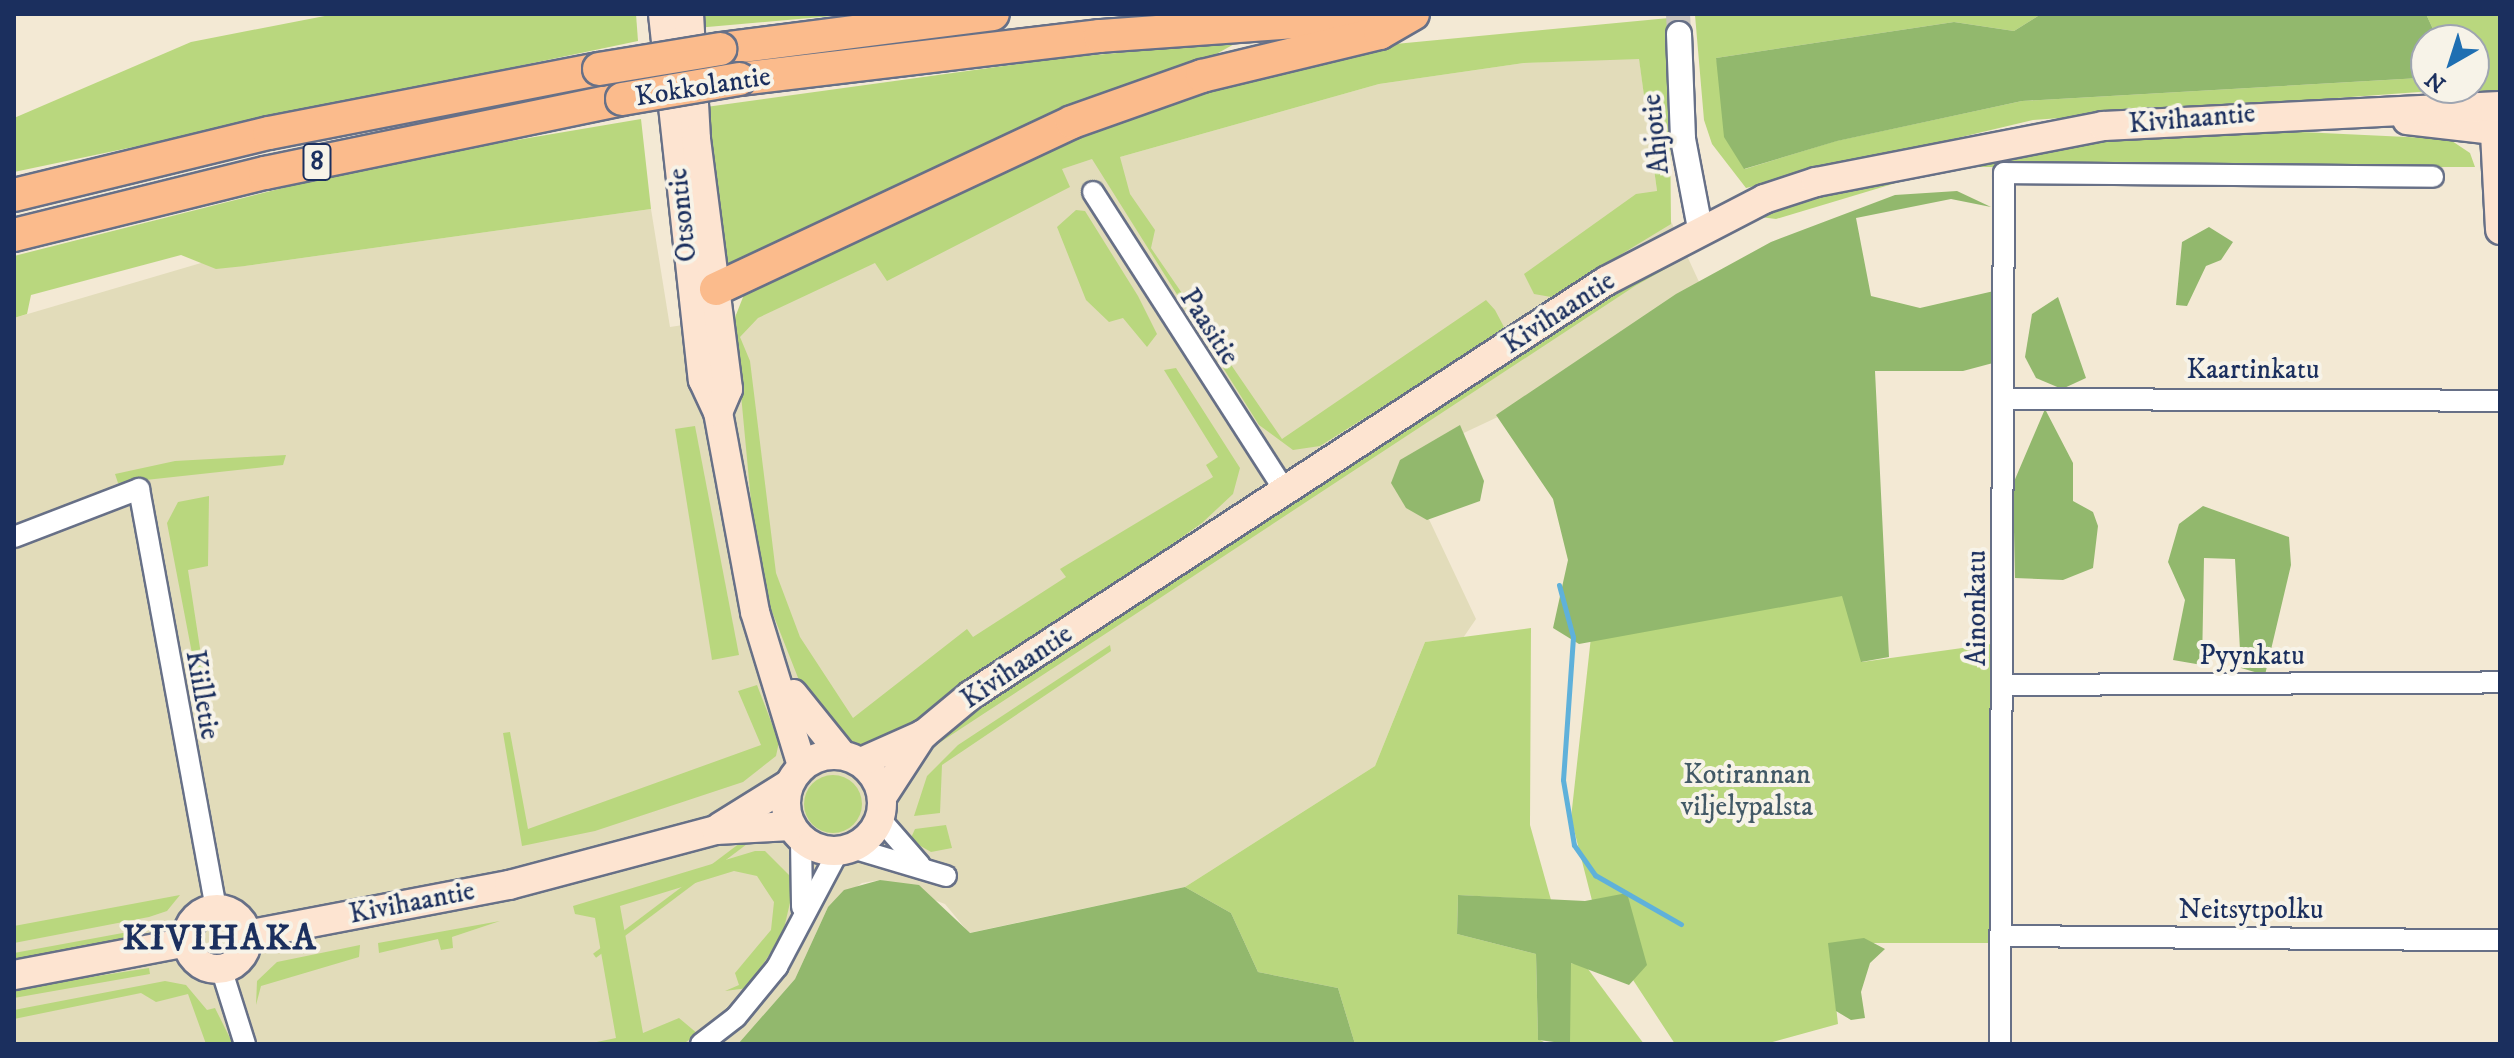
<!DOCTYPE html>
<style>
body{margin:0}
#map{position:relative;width:2514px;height:1058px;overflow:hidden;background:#f3e9d4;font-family:"IM FELL DW Pica",serif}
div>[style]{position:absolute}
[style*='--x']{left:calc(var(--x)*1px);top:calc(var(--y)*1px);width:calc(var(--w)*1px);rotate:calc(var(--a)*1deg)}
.built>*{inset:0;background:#e2dcba}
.green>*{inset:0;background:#b9d77e;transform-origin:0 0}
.round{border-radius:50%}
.forest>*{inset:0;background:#92b86d}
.stream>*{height:5px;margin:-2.5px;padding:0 2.5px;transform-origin:2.5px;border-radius:2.5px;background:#5fb1da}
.tertiary-tunnel>*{height:24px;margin-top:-12px;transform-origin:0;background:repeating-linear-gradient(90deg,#c8c4bc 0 24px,transparent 0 36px)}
.roads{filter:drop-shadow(2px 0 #677087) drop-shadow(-2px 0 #677087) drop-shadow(0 2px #677087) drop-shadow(0 -2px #677087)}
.minor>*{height:20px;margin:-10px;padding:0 10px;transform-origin:10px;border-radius:10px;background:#fff}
.tertiary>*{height:24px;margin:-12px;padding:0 12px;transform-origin:12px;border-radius:12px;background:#fff}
.secondary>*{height:28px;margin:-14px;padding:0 14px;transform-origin:14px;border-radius:14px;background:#fde4d1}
.secondary>.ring{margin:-14px;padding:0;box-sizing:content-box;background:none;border:28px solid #fde4d1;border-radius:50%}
.trunk>*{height:32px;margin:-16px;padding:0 16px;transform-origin:16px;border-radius:16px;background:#fbbb8c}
.bridges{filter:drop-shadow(2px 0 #677087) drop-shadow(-2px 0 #677087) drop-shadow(0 2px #677087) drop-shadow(0 -2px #677087)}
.trunk-bridge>*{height:32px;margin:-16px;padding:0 16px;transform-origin:16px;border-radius:16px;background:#fbbb8c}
span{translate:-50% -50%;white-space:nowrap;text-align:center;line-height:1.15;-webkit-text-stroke:8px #f7f3e8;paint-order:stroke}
.shield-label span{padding:2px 6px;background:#f7f3e8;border:2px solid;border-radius:6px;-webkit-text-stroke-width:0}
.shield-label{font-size:26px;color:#1b2f5e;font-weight:700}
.street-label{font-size:28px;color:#1b2f5e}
.park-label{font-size:28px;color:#425966}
.district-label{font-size:36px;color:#1b2f5e;font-weight:700;letter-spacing:2px}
.frame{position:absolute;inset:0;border:16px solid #1b2f5e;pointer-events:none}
.north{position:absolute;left:2410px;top:24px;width:80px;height:80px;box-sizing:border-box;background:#f7f3e8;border:2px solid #9fa5b1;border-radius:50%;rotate:219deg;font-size:22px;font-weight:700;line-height:32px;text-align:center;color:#1b2f5e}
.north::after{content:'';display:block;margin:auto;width:28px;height:36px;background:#1f6fb2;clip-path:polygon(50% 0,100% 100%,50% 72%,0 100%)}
</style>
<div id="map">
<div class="built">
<div style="clip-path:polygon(1639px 58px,1657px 191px,1700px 284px,1502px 415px,1402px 462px,1476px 619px,1463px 638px,1425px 642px,1375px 766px,1185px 887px,969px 933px,945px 904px,880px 880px,862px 883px,828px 907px,795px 979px,738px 1044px,14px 1044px,14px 318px,201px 263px,245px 266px,651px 209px,670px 327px,728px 318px,1083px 149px,1120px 157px,1379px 84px,1524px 63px)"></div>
</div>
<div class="green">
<div style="clip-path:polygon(335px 14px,636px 14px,638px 41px,14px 172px,14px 118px,191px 42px)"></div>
<div style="clip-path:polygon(697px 14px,855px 14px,696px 28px)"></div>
<div style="clip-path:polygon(2101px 14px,2038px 16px,2014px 31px,1954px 22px,1716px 58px,1745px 169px,1836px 141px,2022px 101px,2420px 78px,2426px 71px,2426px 88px,2474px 88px,2474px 40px,2438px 40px,2426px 14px,2500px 14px,2500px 100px,2419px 92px,2033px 120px,1746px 188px,1712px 144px,1704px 120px,1695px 15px)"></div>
<div style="clip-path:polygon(1669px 18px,1671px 224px,1551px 297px,1534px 294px,1524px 274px,1636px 194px,1657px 191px,1639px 59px,1524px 63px,1379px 84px,1120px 157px,1130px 194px,1155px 230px,1151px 248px,1282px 439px,1486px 300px,1495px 310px,1504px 327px,1492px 338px,1320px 446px,1293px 450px,1259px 425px,1092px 159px,1062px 169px,1070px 187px,887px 281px,875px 263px,758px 318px,740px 337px,750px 361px,776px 573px,800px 637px,853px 718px,967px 629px,973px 637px,1066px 577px,1060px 569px,1213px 477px,1206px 465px,1218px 457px,1164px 370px,1176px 368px,1240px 468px,1233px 494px,1202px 523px,883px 747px,852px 747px,806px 698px,758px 576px,734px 320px,745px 292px,1032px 150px,1052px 150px,1181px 91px,1364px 47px)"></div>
<div style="clip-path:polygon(1238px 42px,1209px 58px,725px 274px,706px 107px,1062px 58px)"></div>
<div style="clip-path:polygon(641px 119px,651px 209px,245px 266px,216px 269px,181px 255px,31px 295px,27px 314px,14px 318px,14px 256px,382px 163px)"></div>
<div style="clip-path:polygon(2301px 132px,2449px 139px,2470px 153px,2475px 167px,1949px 167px,1776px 219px,1760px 217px,1852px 184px,2102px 139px)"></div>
<div style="clip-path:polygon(1076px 210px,1085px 211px,1138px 296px,1157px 334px,1147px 347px,1123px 318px,1109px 322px,1086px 300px,1057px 227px)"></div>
<div style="clip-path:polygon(1742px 226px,1635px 286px,933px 747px,958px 720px,1592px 304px)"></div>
<div style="clip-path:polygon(695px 426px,739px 655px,712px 660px,675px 429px)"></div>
<div style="clip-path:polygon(286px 455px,283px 465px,118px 483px,115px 474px,175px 461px)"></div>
<div style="clip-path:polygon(209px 496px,208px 566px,188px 570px,203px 668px,195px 669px,167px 523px,178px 502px)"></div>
<div style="clip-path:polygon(1843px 595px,1862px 662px,1998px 643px,1997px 943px,1829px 943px,1838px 1024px,1765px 1044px,1675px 1044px,1599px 928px,1571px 818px,1591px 637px)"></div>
<div style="clip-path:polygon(1531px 628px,1530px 825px,1551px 900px,1458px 895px,1457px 934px,1536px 954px,1538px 1039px,1548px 1044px,1355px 1044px,1338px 988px,1258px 972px,1231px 913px,1185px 887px,1375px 766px,1425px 642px)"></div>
<div style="clip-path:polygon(1110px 645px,1111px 651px,942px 765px,940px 813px,914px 816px,927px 776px,958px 745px)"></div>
<div style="clip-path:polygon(757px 685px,779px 742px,776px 756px,743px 782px,595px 831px,522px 846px,503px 733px,510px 732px,528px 829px,761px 745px,738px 691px)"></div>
<div class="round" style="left:804px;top:775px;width:58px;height:58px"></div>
<div style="clip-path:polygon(946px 825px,952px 848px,931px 852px,910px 840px,915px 829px)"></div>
<div style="left:752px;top:834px;width:5px;height:199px;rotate:53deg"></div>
<div style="clip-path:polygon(755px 851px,765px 851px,795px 881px,783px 933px,748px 988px,725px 991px,739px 985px,735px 973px,771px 930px,774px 902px,757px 876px,734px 871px,620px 906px,643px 1033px,679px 1018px,698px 1034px,683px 1044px,587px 1044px,616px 1038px,595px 918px,575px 914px,573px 906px)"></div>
<div style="clip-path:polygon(180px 895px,167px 911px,149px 917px,14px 943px,14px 926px)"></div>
<div style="clip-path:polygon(500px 921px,452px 937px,453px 948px,441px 950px,438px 939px,379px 953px,378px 943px)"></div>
<div style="clip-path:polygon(139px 930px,141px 938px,14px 963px,14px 953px)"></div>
<div style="clip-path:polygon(360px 945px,359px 957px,261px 986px,256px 1005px,257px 981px,277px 962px)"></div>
<div style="clip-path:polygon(1570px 963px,1585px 965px,1644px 1044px,1570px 1044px)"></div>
<div style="clip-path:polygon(149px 968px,150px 974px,14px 998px,14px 989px)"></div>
<div style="clip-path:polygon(165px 981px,186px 985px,207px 1010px,215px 1008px,233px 1044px,206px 1044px,188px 994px,156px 1002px,141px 993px,14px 1019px,14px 1010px)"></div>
</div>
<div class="forest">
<div style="clip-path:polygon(2101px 14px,2426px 14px,2438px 40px,2426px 40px,2420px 78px,2022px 101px,1837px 141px,1744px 169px,1724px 137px,1716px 58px,1954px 22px,2014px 31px,2038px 16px)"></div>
<div style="clip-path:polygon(1957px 191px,1991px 207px,1951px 199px,1856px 218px,1871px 296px,1920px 308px,1994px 291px,1993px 363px,1963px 371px,1875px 371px,1889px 657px,1861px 662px,1842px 596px,1579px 644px,1553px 628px,1568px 560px,1553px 499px,1496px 415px,1676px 294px,1771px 242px,1895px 195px)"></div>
<div style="clip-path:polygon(2209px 227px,2233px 242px,2221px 260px,2206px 266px,2187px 306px,2176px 305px,2182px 242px)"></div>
<div style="clip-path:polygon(2058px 297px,2086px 378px,2062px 389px,2036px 378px,2025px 357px,2032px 314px)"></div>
<div style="clip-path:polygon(2045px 409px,2073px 463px,2073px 501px,2093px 512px,2098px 526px,2093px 568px,2063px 580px,2015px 578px,2013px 484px)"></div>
<div style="clip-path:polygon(1460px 425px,1484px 481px,1480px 501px,1427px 520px,1406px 508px,1391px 483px,1400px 460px)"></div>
<div style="clip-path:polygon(2203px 506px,2289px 537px,2291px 565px,2265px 675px,2241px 668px,2235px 559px,2204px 558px,2202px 665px,2173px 660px,2185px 600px,2168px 562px,2179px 524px)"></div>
<div style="clip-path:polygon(880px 880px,919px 885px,970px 933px,1185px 887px,1231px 913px,1258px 972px,1338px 988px,1355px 1044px,738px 1044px,795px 979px,828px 907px,844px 890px)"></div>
<div style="clip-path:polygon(1627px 893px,1647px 965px,1629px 985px,1571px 963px,1570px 1044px,1538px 1040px,1536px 954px,1457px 934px,1458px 895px,1585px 901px)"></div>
<div style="clip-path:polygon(1864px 938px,1885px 949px,1870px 963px,1861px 992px,1865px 1018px,1851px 1020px,1836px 1011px,1828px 943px)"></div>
</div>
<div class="stream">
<div style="--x:1559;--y:585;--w:54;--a:74.9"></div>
<div style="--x:1573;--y:637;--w:143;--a:94"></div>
<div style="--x:1563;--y:780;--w:66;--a:80.4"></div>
<div style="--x:1574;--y:845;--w:37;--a:55"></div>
<div style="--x:1595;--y:875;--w:99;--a:29.7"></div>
</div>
<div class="tertiary-tunnel">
<div style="--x:1678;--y:14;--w:20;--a:87"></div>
</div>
<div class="roads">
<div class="minor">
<div style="--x:1093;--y:192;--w:353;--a:57.3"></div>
<div style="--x:2006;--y:399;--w:494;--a:0.2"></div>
<div style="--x:14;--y:537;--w:134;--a:-21"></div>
<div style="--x:139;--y:489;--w:427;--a:79.6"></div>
<div style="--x:2005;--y:685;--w:495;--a:-0.3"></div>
<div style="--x:880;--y:819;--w:61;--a:49"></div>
<div style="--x:801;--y:840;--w:67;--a:89.1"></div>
<div style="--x:852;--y:848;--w:98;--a:16.6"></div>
<div style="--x:2002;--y:936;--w:498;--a:0.5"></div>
<div style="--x:221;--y:968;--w:80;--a:72.5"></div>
<div style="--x:701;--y:1044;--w:44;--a:-37.6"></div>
<div style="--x:736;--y:1017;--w:65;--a:-50.6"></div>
<div style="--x:777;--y:967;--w:130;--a:-62.1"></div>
<div style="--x:2000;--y:1044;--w:871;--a:-89.74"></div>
<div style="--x:2004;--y:173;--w:429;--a:0.5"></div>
</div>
<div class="tertiary">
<div style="--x:1679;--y:34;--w:105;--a:87.8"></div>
<div style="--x:1683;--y:139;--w:91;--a:79.2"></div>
</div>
<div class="secondary">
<div style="--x:663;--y:14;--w:368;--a:83.8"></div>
<div style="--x:703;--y:380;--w:35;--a:65"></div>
<div style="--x:718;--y:412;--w:203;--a:79.5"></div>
<div style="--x:755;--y:612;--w:161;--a:73"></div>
<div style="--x:689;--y:14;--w:125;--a:86.8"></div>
<div style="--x:696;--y:139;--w:252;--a:82.7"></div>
<div style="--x:728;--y:389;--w:25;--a:113"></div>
<div style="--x:2494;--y:114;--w:116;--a:87"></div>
<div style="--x:2407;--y:120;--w:94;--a:6.7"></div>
<div style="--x:793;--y:694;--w:78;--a:51.2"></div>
<div class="ring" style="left:786px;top:755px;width:68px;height:68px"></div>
<div style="--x:861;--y:762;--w:69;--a:-24"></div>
<div style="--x:924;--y:734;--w:61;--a:-39.7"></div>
<div style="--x:971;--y:695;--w:758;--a:-33.1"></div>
<div style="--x:1606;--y:281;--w:178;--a:-27.4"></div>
<div style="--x:1764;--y:199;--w:55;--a:-18.1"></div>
<div style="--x:1816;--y:182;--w:292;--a:-11"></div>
<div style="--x:2103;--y:126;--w:398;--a:-2.9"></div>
<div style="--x:882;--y:797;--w:75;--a:-56.9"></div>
<div style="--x:720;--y:827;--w:81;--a:-31.9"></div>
<div class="ring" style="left:187px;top:909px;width:32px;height:32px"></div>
<div style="--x:247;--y:935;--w:267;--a:-10.8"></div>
<div style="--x:509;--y:885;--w:214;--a:-14.9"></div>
<div style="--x:716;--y:830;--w:75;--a:-3.1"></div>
<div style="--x:14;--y:975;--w:176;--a:-10.8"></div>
</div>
<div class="trunk">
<div style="--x:720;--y:49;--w:275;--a:-7.3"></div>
<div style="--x:739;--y:79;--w:364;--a:-6.8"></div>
<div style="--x:1100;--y:36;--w:278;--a:-4.1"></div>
<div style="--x:14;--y:195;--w:262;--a:-13.7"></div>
<div style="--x:269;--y:133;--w:336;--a:-11"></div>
<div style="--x:14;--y:235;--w:259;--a:-13.9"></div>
<div style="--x:265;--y:173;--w:365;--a:-11.7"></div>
<div style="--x:716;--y:289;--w:393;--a:-25.1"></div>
<div style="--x:1072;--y:122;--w:138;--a:-19.5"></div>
<div style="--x:1202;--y:76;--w:183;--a:-13.6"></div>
<div style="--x:1380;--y:33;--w:38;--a:-30"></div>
</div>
</div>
<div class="bridges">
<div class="trunk-bridge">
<div style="--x:599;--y:69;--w:123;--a:-9.4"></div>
<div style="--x:622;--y:99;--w:119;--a:-9.7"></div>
</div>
</div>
<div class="shield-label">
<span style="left:317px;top:162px">8</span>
</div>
<div class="street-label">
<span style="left:703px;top:87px;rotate:-9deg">Kokkolantie</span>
<span style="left:2192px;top:119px;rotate:-5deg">Kivihaantie</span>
<span style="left:1656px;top:134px;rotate:-96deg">Ahjotie</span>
<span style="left:683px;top:215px;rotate:-96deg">Otsontie</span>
<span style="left:1559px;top:313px;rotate:-33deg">Kivihaantie</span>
<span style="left:1209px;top:327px;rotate:57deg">Paasitie</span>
<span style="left:2253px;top:370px">Kaartinkatu</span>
<span style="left:1977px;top:608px;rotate:-90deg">Ainonkatu</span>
<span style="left:2252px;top:656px">Pyynkatu</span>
<span style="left:1017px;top:667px;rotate:-34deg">Kivihaantie</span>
<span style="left:202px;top:695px;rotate:80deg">Kiilletie</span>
<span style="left:412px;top:903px;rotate:-11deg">Kivihaantie</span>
<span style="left:2251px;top:910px">Neitsytpolku</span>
</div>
<div class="park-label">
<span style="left:1747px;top:791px">Kotirannan<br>viljelypalsta</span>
</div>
<div class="district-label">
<span style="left:220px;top:939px">KIVIHAKA</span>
</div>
<div class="frame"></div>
<div class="north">N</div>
</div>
